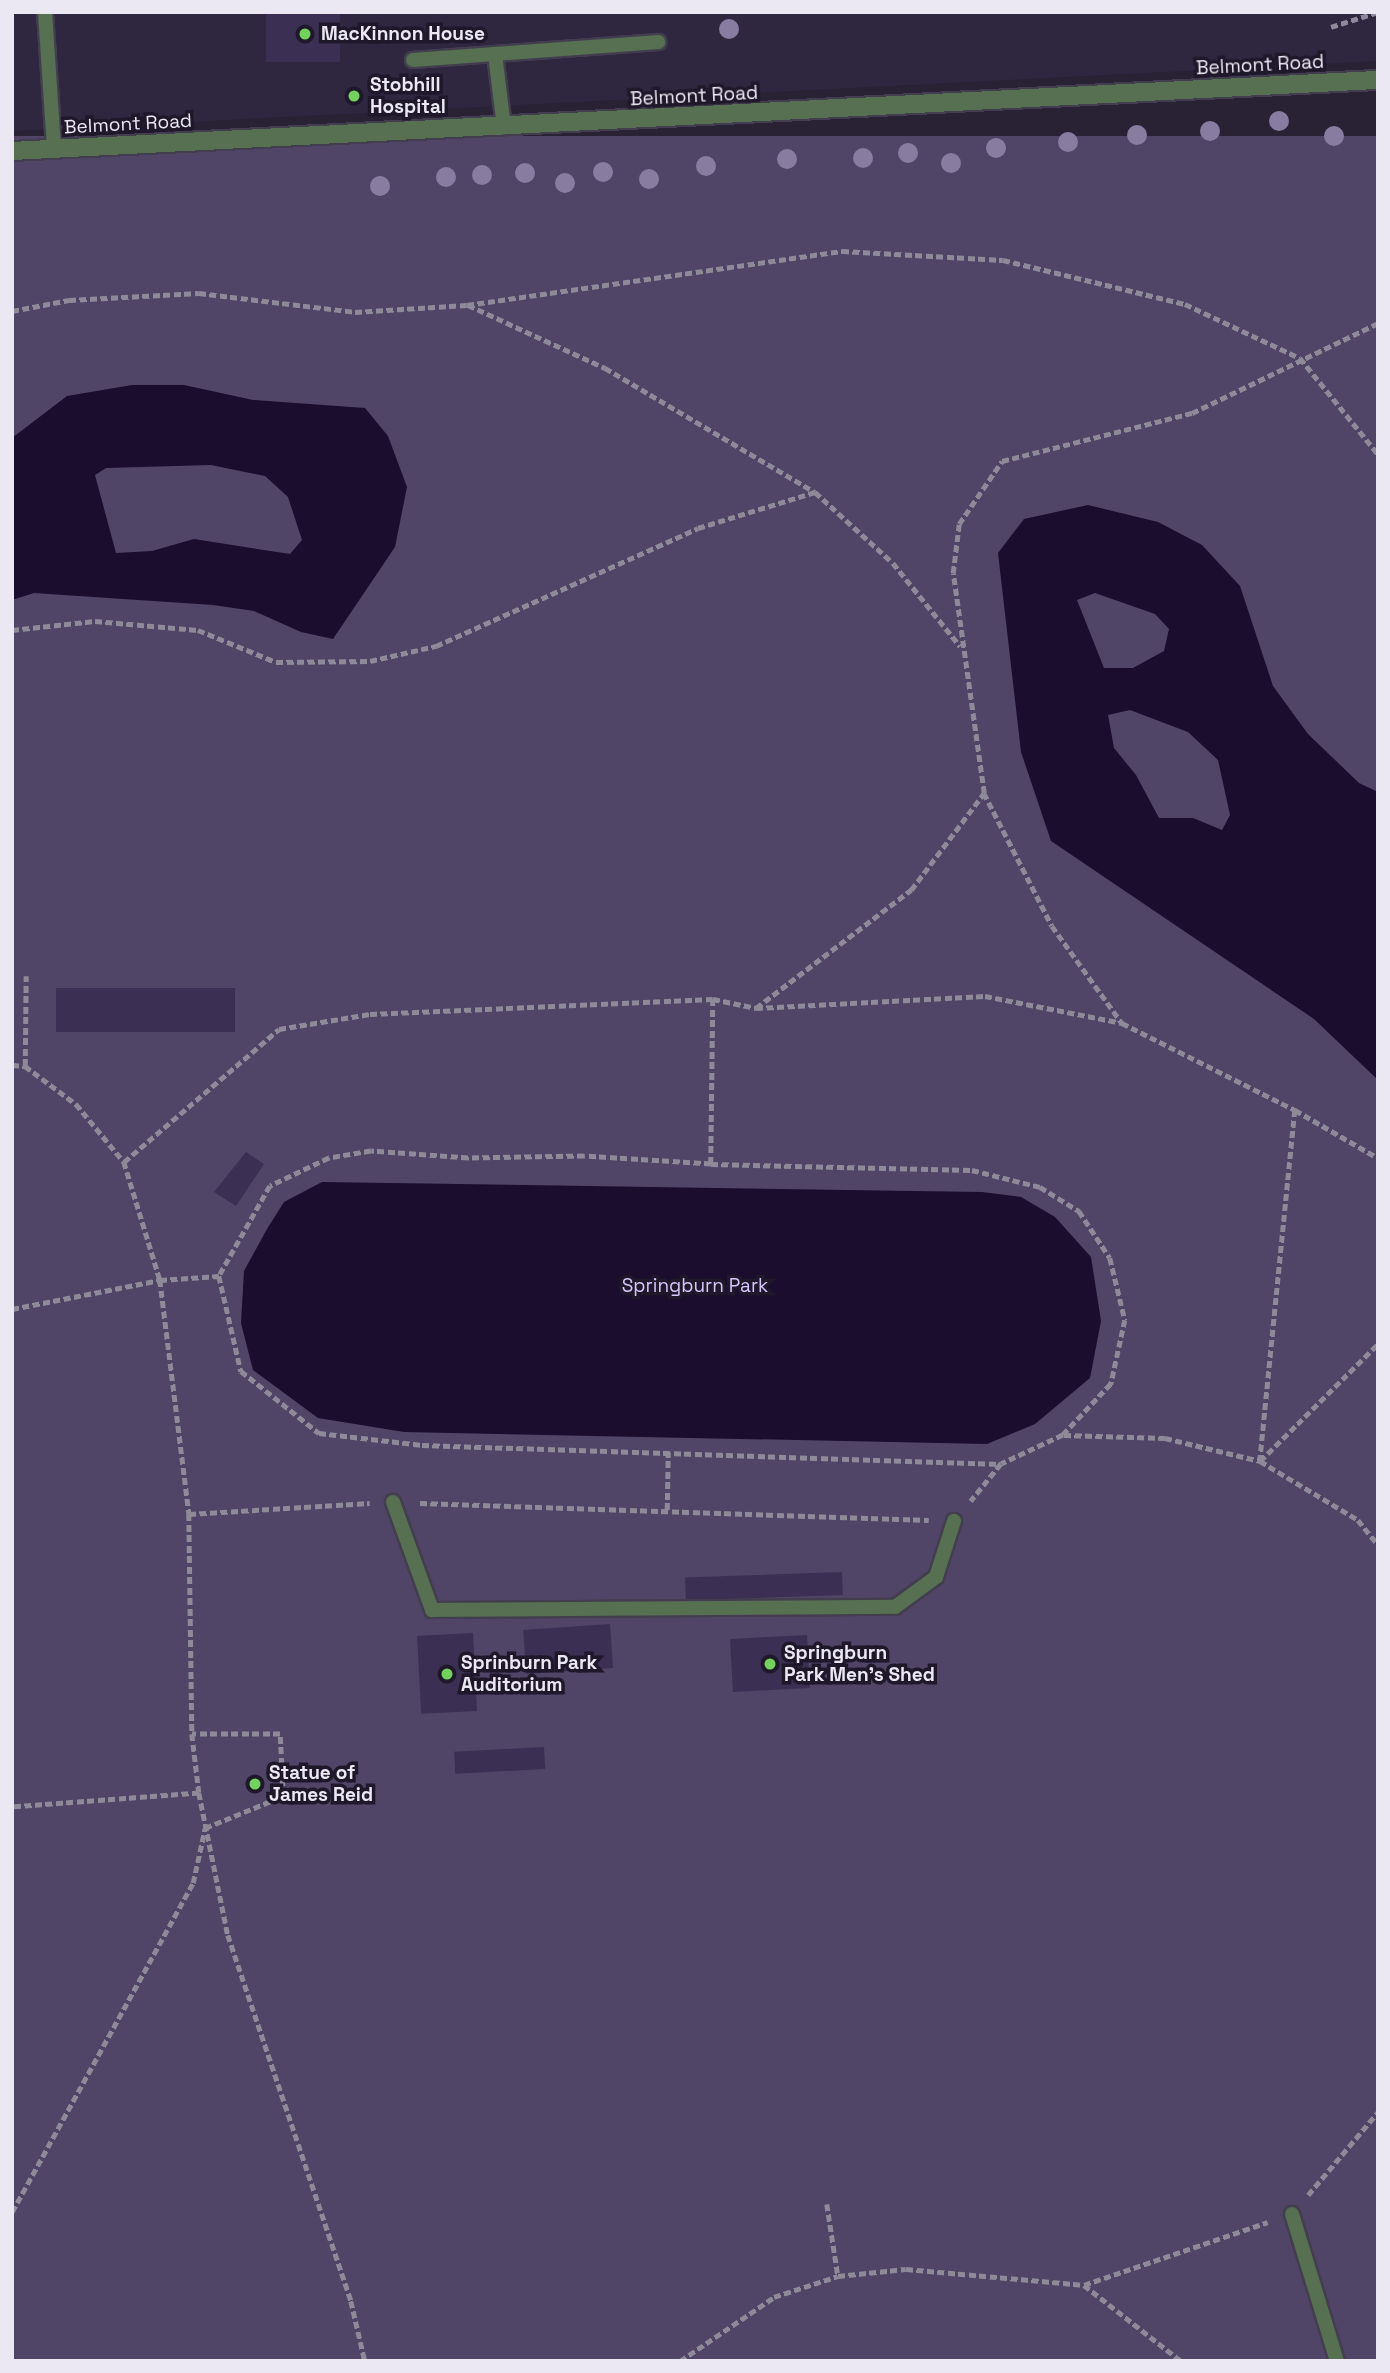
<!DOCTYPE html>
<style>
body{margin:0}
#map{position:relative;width:1390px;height:2373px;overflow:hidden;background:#282234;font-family:"Space Grotesk",sans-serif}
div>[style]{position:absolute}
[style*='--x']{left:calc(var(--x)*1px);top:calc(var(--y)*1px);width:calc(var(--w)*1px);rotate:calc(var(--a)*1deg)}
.built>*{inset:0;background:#2f2740}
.green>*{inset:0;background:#504567;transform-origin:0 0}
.water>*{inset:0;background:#1a0d2e}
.building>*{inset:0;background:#3b2f53;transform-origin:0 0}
.path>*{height:4.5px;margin-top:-2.25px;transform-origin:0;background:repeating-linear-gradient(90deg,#8e8a99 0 7px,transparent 0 10.5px)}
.roads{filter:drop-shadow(2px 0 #433e4f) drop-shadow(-2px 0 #433e4f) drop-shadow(0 2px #433e4f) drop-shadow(0 -2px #433e4f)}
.lane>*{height:14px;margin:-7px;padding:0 7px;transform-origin:7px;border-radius:7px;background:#567051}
.street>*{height:18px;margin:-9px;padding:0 9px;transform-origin:9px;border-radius:9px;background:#567051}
.trees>*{width:20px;height:20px;margin:-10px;border-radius:50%;background:#887ca1}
.dots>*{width:19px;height:19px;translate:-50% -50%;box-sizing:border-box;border:4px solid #1e182a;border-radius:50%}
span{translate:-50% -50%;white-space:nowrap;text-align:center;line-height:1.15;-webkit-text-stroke:7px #1e182a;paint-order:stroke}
.poi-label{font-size:19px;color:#ebe8f4;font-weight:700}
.left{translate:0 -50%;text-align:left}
.street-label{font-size:19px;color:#ebe8f4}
.park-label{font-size:19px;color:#d6c6fb}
.frame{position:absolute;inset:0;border:14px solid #ebe8f4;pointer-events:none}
</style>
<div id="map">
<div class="built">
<div style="clip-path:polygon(12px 12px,1378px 12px,1378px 61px,12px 131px)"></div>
</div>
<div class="green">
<div style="left:1378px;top:136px;width:2225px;height:1368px;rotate:90deg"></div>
</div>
<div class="water">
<div style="clip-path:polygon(evenodd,132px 385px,184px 385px,253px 400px,365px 408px,388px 436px,407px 487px,395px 547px,333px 639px,301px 632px,254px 611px,213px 605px,34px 593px,12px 600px,12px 438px,67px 396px,132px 385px,211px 465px,265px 476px,288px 497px,302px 540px,290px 554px,194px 539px,152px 551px,116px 553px,95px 475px,106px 468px,211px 465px)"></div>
<div style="clip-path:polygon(evenodd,1088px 505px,1158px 522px,1202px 545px,1240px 586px,1273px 686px,1308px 734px,1359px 783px,1378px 792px,1378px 1080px,1314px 1019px,1051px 841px,1021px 752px,998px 553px,1024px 519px,1088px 505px,1095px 593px,1155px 614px,1169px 629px,1164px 651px,1133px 668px,1104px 668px,1077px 600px,1095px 593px,1088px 505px,1130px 710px,1188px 732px,1218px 760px,1230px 815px,1222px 830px,1193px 818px,1159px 818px,1136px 775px,1114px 748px,1108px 715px,1130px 710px)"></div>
<div style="clip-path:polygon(322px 1182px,982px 1192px,1021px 1197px,1055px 1217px,1091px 1257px,1101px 1321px,1090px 1378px,1035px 1424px,987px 1444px,404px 1432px,318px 1418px,253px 1370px,241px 1323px,244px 1271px,267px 1229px,284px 1202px)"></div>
</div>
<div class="building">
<div style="left:266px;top:12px;width:74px;height:50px"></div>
<div style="left:56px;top:988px;width:179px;height:44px"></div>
<div style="clip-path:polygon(246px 1152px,264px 1164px,236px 1206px,214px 1192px)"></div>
<div style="left:842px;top:1572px;width:23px;height:157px;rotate:88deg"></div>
<div style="left:610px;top:1624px;width:44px;height:87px;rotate:86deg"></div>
<div style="left:473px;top:1633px;width:78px;height:56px;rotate:87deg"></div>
<div style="left:807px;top:1635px;width:53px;height:77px;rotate:87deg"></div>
<div style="left:544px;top:1747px;width:22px;height:90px;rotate:87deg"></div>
</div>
<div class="path">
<div style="--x:1331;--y:27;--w:49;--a:-17.7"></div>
<div style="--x:468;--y:305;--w:151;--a:24.7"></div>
<div style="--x:605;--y:368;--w:244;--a:30.6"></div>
<div style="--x:815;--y:492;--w:105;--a:42.3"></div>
<div style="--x:893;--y:563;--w:107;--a:51.1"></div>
<div style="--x:12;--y:311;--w:58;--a:-10.9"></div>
<div style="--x:69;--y:300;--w:130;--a:-3.1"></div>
<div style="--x:199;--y:293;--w:157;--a:6.9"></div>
<div style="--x:355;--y:312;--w:112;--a:-3.6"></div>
<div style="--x:467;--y:305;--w:379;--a:-8.2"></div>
<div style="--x:842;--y:251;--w:161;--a:3.2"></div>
<div style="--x:1003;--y:260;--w:187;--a:13.6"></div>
<div style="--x:1185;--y:304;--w:127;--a:25.2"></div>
<div style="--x:1300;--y:358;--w:124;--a:50.9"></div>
<div style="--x:12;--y:630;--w:83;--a:-6.2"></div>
<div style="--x:95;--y:621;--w:103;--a:5"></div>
<div style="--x:198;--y:630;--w:84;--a:22.3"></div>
<div style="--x:276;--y:662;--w:94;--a:-0.6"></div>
<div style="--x:370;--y:661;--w:68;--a:-12.8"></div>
<div style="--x:436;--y:646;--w:287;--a:-24.2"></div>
<div style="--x:698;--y:528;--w:122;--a:-17.1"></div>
<div style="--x:984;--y:793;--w:149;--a:62.9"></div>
<div style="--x:1052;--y:926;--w:120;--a:54.2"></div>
<div style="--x:713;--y:999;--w:165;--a:90.7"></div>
<div style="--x:711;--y:1164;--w:261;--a:1.3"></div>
<div style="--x:972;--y:1170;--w:70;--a:14"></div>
<div style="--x:1040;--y:1187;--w:46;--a:31.6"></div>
<div style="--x:1079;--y:1211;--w:56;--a:56.6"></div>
<div style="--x:1110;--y:1258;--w:64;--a:76.4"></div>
<div style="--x:1125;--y:1320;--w:66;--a:102.3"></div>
<div style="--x:1111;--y:1384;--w:70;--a:133.3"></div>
<div style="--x:1063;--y:1435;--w:68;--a:154.9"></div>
<div style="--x:1001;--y:1464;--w:48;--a:129"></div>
<div style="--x:756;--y:1008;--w:229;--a:-3"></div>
<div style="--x:985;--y:996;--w:140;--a:11.1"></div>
<div style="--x:1122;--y:1023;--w:194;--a:26.7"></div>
<div style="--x:1295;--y:1110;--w:96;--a:30"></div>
<div style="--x:12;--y:1065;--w:13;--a:4"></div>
<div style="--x:25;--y:1066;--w:64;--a:36.7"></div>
<div style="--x:76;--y:1104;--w:75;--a:50.4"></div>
<div style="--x:124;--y:1162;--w:123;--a:73"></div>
<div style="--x:160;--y:1280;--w:236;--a:82.9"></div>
<div style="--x:189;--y:1514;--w:220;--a:89.2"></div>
<div style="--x:192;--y:1734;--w:59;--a:83.2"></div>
<div style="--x:199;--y:1793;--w:188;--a:175.7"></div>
<div style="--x:25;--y:1066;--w:90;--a:-89.4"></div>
<div style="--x:1295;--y:1110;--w:353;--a:95.7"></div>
<div style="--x:1260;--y:1461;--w:166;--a:-44.8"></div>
<div style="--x:124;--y:1162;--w:204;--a:-40.6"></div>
<div style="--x:279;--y:1029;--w:92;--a:-9.4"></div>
<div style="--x:370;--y:1014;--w:343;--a:-2.5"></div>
<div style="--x:713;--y:999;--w:44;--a:11.8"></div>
<div style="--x:756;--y:1008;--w:195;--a:-37.3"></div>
<div style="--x:911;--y:890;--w:121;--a:-53"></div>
<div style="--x:984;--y:793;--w:222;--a:-98"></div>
<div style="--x:953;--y:573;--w:49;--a:-83"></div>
<div style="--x:959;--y:524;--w:76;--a:-55.7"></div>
<div style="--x:1002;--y:461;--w:196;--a:-14.2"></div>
<div style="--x:1192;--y:413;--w:207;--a:-25.8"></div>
<div style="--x:711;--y:1164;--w:127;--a:-176.4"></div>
<div style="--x:584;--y:1156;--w:116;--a:179"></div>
<div style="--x:468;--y:1158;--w:97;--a:-175.9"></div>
<div style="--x:371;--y:1151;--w:43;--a:170.5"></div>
<div style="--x:329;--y:1158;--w:65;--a:154.6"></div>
<div style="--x:270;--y:1186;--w:103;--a:119.5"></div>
<div style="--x:219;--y:1276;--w:98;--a:77"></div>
<div style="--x:241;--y:1371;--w:100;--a:38.5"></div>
<div style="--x:319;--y:1433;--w:104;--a:6.6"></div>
<div style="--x:422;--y:1445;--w:579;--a:1.88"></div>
<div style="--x:12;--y:1309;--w:151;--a:-11.1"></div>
<div style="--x:160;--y:1280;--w:59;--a:-3.9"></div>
<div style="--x:1064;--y:1435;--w:101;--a:1.7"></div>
<div style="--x:1165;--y:1438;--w:98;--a:13.6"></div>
<div style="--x:1260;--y:1461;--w:114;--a:31"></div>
<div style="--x:1358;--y:1520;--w:32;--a:51"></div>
<div style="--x:420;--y:1503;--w:509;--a:1.91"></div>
<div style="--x:667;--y:1510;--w:58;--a:-89"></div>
<div style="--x:189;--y:1514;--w:181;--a:-3.5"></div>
<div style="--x:199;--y:1793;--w:145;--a:78.5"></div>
<div style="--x:228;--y:1935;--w:386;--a:71.4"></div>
<div style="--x:351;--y:2301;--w:62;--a:76.9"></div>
<div style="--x:1308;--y:2195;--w:109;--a:-49.9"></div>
<div style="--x:827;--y:2204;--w:73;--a:81.3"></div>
<div style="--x:12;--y:2212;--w:376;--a:-61.2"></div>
<div style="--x:193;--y:1883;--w:56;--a:-77.7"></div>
<div style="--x:205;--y:1828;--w:84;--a:-22.3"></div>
<div style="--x:283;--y:1796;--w:62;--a:-92.8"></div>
<div style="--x:280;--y:1734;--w:88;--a:180"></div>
<div style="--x:1084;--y:2285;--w:123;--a:38.1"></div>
<div style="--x:680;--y:2361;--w:114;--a:-34.2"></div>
<div style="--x:774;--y:2297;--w:67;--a:-18.2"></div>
<div style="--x:838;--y:2276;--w:68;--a:-5.9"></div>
<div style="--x:906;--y:2269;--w:179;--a:5.1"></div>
<div style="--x:1084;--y:2285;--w:194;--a:-18.9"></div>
</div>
<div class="roads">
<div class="lane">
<div style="--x:45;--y:12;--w:137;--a:86.2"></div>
<div style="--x:495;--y:54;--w:74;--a:83"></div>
<div style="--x:413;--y:60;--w:246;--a:-4.2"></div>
<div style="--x:393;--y:1502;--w:115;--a:70.1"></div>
<div style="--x:432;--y:1610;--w:463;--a:-0.4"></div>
<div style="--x:895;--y:1607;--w:51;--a:-36.2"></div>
<div style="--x:936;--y:1577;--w:59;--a:-72.2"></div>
<div style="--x:1292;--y:2214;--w:154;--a:73"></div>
</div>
<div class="street">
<div style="--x:12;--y:151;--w:1368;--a:-2.98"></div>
</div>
</div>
<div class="trees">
<div style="left:729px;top:29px"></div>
<div style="left:1279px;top:121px"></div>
<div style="left:1210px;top:131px"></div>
<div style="left:1137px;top:135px"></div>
<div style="left:1334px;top:136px"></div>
<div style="left:1068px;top:142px"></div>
<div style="left:996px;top:148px"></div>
<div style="left:908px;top:153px"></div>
<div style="left:863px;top:158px"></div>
<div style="left:787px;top:159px"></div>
<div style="left:951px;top:163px"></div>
<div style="left:706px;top:166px"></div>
<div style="left:603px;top:172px"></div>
<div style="left:525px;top:173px"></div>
<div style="left:482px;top:175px"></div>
<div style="left:446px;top:177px"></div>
<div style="left:649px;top:179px"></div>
<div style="left:565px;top:183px"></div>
<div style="left:380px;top:186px"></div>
</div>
<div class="dots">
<div style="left:305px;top:34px;background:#72d25d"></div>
<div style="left:354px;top:96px;background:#72d25d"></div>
<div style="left:770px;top:1664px;background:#72d25d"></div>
<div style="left:447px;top:1674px;background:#72d25d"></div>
<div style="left:255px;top:1784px;background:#72d25d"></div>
</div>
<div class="poi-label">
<span class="left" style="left:321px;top:34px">MacKinnon House</span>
<span class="left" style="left:370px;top:96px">Stobhill<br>Hospital</span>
<span class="left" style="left:784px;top:1664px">Springburn<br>Park Men's Shed</span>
<span class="left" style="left:461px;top:1674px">Sprinburn Park<br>Auditorium</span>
<span class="left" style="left:269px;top:1784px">Statue of<br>James Reid</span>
</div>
<div class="street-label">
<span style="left:1260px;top:65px;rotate:-3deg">Belmont Road</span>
<span style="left:694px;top:96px;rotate:-3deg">Belmont Road</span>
<span style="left:128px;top:124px;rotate:-3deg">Belmont Road</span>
</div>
<div class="park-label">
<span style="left:695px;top:1286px">Springburn Park</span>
</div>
<div class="frame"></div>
</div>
